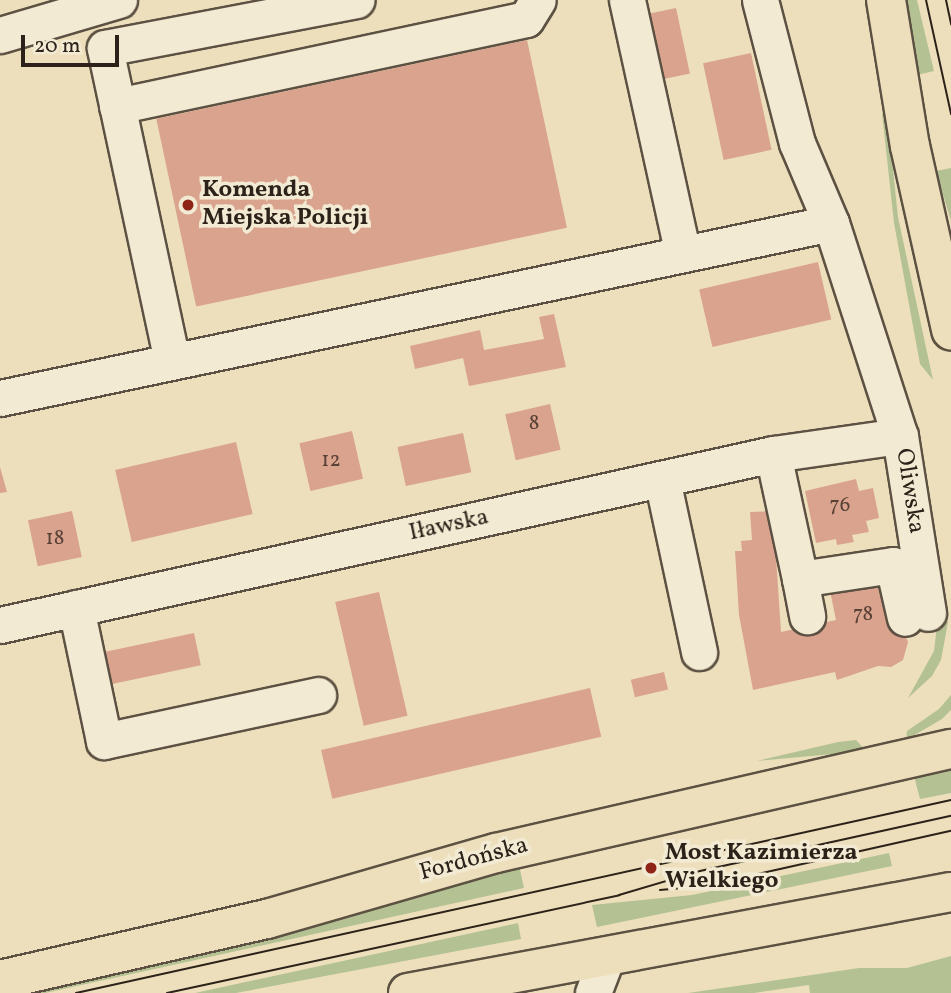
<!DOCTYPE html>
<meta charset="utf-8">
<style>
body{margin:0}
#map{position:relative;width:951px;height:993px;overflow:hidden;background:#eddfbb;font-family:Vollkorn,serif}
div>[style]{position:absolute}
[style*='--x']{left:calc(var(--x)*1px);top:calc(var(--y)*1px);width:calc(var(--w)*1px);rotate:calc(var(--a)*1deg)}
.green>*{inset:0;background:#b4c293}
.building>*{inset:0;background:#daa38e;transform-origin:0 0}
.roads{filter:drop-shadow(2px 0 #5c5142) drop-shadow(-2px 0 #5c5142) drop-shadow(0 2px #5c5142) drop-shadow(0 -2px #5c5142)}
.minor>*{height:35px;margin:-17.5px;padding:0 17.5px;transform-origin:17.5px;border-radius:17.5px;background:#f3ead3}
.major>*{height:38px;margin:-19px;padding:0 19px;transform-origin:19px;border-radius:19px;background:#eddfbb}
.tram>*{height:2px;margin:-1px;padding:0 1px;transform-origin:1px;border-radius:1px;background:#2c2219}
.dots>*{width:19px;height:19px;translate:-50% -50%;box-sizing:border-box;border:4px solid #f3ead3;border-radius:50%}
span{translate:-50% -50%;white-space:nowrap;text-align:center;line-height:1.15;-webkit-text-stroke:7px #f3ead3;paint-order:stroke}
.number-label{font-size:21px;color:#584236}
.number-label span{-webkit-text-stroke-width:0}
.poi-label{font-size:24px;color:#2c2219;font-weight:700}
.left{translate:0 -50%;text-align:left}
.street-label{font-size:24px;color:#2c2219}
.scale{position:absolute;left:21px;top:35px;width:98px;height:32px;box-sizing:border-box;border:4px solid #2c2219;border-top:0;padding-left:9px;font-size:21px;line-height:24px;white-space:nowrap;color:#2c2219;-webkit-text-stroke:5px #f3ead3;paint-order:stroke}
</style>
<div id="map">
<div class="green">
<div style="clip-path:polygon(903px 0,917px 0,934px 71px,917px 75px)"></div>
<div style="clip-path:polygon(887px 112px,898px 217px,933px 380px,920px 364px,894px 223px,882px 113px)"></div>
<div style="clip-path:polygon(951px 168px,951px 221px,936px 171px)"></div>
<div style="clip-path:polygon(948px 622px,941px 660px,932px 676px,908px 698px,934px 651px,937px 625px)"></div>
<div style="clip-path:polygon(951px 695px,951px 710px,942px 719px,906px 740px,907px 731px,939px 709px)"></div>
<div style="clip-path:polygon(856px 740px,866px 751px,757px 761px,838px 742px)"></div>
<div style="clip-path:polygon(951px 768px,951px 793px,920px 799px,914px 776px)"></div>
<div style="clip-path:polygon(889px 853px,892px 866px,597px 927px,592px 905px,692px 895px)"></div>
<div style="clip-path:polygon(519px 865px,524px 888px,45px 993px,24px 993px,257px 941px)"></div>
<div style="clip-path:polygon(518px 923px,521px 939px,236px 993px,195px 993px)"></div>
<div style="clip-path:polygon(951px 956px,951px 993px,810px 993px,809px 985px,754px 993px,688px 993px,859px 968px,907px 968px)"></div>
</div>
<div class="building">
<div style="left:676px;top:8px;width:67px;height:40px;rotate:78deg"></div>
<div style="left:527px;top:40px;width:192px;height:379px;rotate:78deg"></div>
<div style="left:751px;top:53px;width:99px;height:49px;rotate:78deg"></div>
<div style="left:818px;top:262px;width:59px;height:122px;rotate:77deg"></div>
<div style="clip-path:polygon(554px 314px,566px 367px,469px 386px,463px 358px,415px 369px,410px 346px,480px 330px,484px 350px,544px 339px,539px 317px)"></div>
<div style="left:550px;top:404px;width:47px;height:46px;rotate:77deg"></div>
<div style="left:352px;top:431px;width:49px;height:54px;rotate:77deg"></div>
<div style="left:463px;top:433px;width:40px;height:67px;rotate:78deg"></div>
<div style="left:236px;top:442px;width:74px;height:124px;rotate:77deg"></div>
<div style="clip-path:polygon(0 467px,7px 492px,0 493px)"></div>
<div style="clip-path:polygon(856px 479px,859px 491px,873px 488px,879px 518px,866px 521px,869px 532px,852px 535px,854px 542px,837px 545px,836px 539px,816px 543px,805px 491px)"></div>
<div style="left:72px;top:511px;width:47px;height:45px;rotate:78deg"></div>
<div style="clip-path:polygon(773px 511px,781px 632px,836px 620px,830px 591px,881px 579px,908px 642px,903px 660px,891px 667px,878px 666px,837px 680px,835px 672px,753px 690px,739px 615px,735px 551px,742px 551px,741px 541px,752px 540px,750px 512px)"></div>
<div style="left:379px;top:592px;width:127px;height:45px;rotate:77deg"></div>
<div style="left:194px;top:633px;width:33px;height:93px;rotate:78deg"></div>
<div style="left:664px;top:672px;width:18px;height:34px;rotate:77deg"></div>
<div style="left:590px;top:688px;width:50px;height:276px;rotate:77deg"></div>
</div>
<div class="roads">
<div class="minor">
<div style="--x:627;--y:0;--w:260;--a:77.6"></div>
<div style="--x:760;--y:0;--w:148;--a:75.5"></div>
<div style="--x:797;--y:143;--w:87;--a:67"></div>
<div style="--x:831;--y:223;--w:224;--a:72.1"></div>
<div style="--x:900;--y:436;--w:179;--a:81"></div>
<div style="--x:0;--y:35;--w:124;--a:-16.4"></div>
<div style="--x:117;--y:106;--w:418;--a:-12"></div>
<div style="--x:526;--y:19;--w:22;--a:-58"></div>
<div style="--x:172;--y:361;--w:320;--a:-102.1"></div>
<div style="--x:105;--y:48;--w:256;--a:-10.8"></div>
<div style="--x:0;--y:398;--w:849;--a:-11.89"></div>
<div style="--x:773;--y:454;--w:128;--a:77.8"></div>
<div style="--x:800;--y:579;--w:94;--a:-8.6"></div>
<div style="--x:893;--y:565;--w:54;--a:77.2"></div>
<div style="--x:662;--y:479;--w:177;--a:77.9"></div>
<div style="--x:800;--y:579;--w:38;--a:79"></div>
<div style="--x:76;--y:608;--w:136;--a:78.1"></div>
<div style="--x:104;--y:741;--w:219;--a:-12.1"></div>
<div style="--x:0;--y:625;--w:792;--a:-12.47"></div>
<div style="--x:773;--y:454;--w:128;--a:-8.1"></div>
<div style="--x:593;--y:993;--w:39;--a:-69"></div>
</div>
<div class="major">
<div style="--x:886;--y:0;--w:148;--a:80.7"></div>
<div style="--x:910;--y:146;--w:189;--a:77.4"></div>
<div style="--x:0;--y:980;--w:274;--a:-12.9"></div>
<div style="--x:267;--y:919;--w:238;--a:-16.1"></div>
<div style="--x:496;--y:853;--w:467;--a:-12.9"></div>
<div style="--x:408;--y:993;--w:552;--a:-10.54"></div>
</div>
</div>
<div class="tram">
<div style="--x:926;--y:0;--w:117;--a:77.6"></div>
<div style="--x:946;--y:0;--w:25;--a:78"></div>
<div style="--x:660;--y:890;--w:44;--a:-5.2"></div>
<div style="--x:704;--y:886;--w:253;--a:-12.6"></div>
<div style="--x:76;--y:993;--w:896;--a:-12.44"></div>
<div style="--x:167;--y:993;--w:463;--a:-12.2"></div>
<div style="--x:619;--y:895;--w:84;--a:-16.5"></div>
<div style="--x:700;--y:871;--w:257;--a:-12.4"></div>
</div>
<div class="dots">
<div style="left:188px;top:205px;background:#8f2418"></div>
<div style="left:651px;top:868px;background:#8f2418"></div>
</div>
<div class="number-label">
<span style="left:534px;top:424px">8</span>
<span style="left:331px;top:461px">12</span>
<span style="left:840px;top:506px">76</span>
<span style="left:55px;top:539px">18</span>
<span style="left:863px;top:615px">78</span>
</div>
<div class="poi-label">
<span class="left" style="left:202px;top:205px">Komenda<br>Miejska Policji</span>
<span class="left" style="left:665px;top:868px">Most Kazimierza<br>Wielkiego</span>
</div>
<div class="street-label">
<span style="left:909px;top:491px;rotate:81deg">Oliwska</span>
<span style="left:449px;top:526px;rotate:-12deg">Iławska</span>
<span style="left:474px;top:860px;rotate:-15deg">Fordońska</span>
</div>
<div class="scale">20 m</div>
</div>
